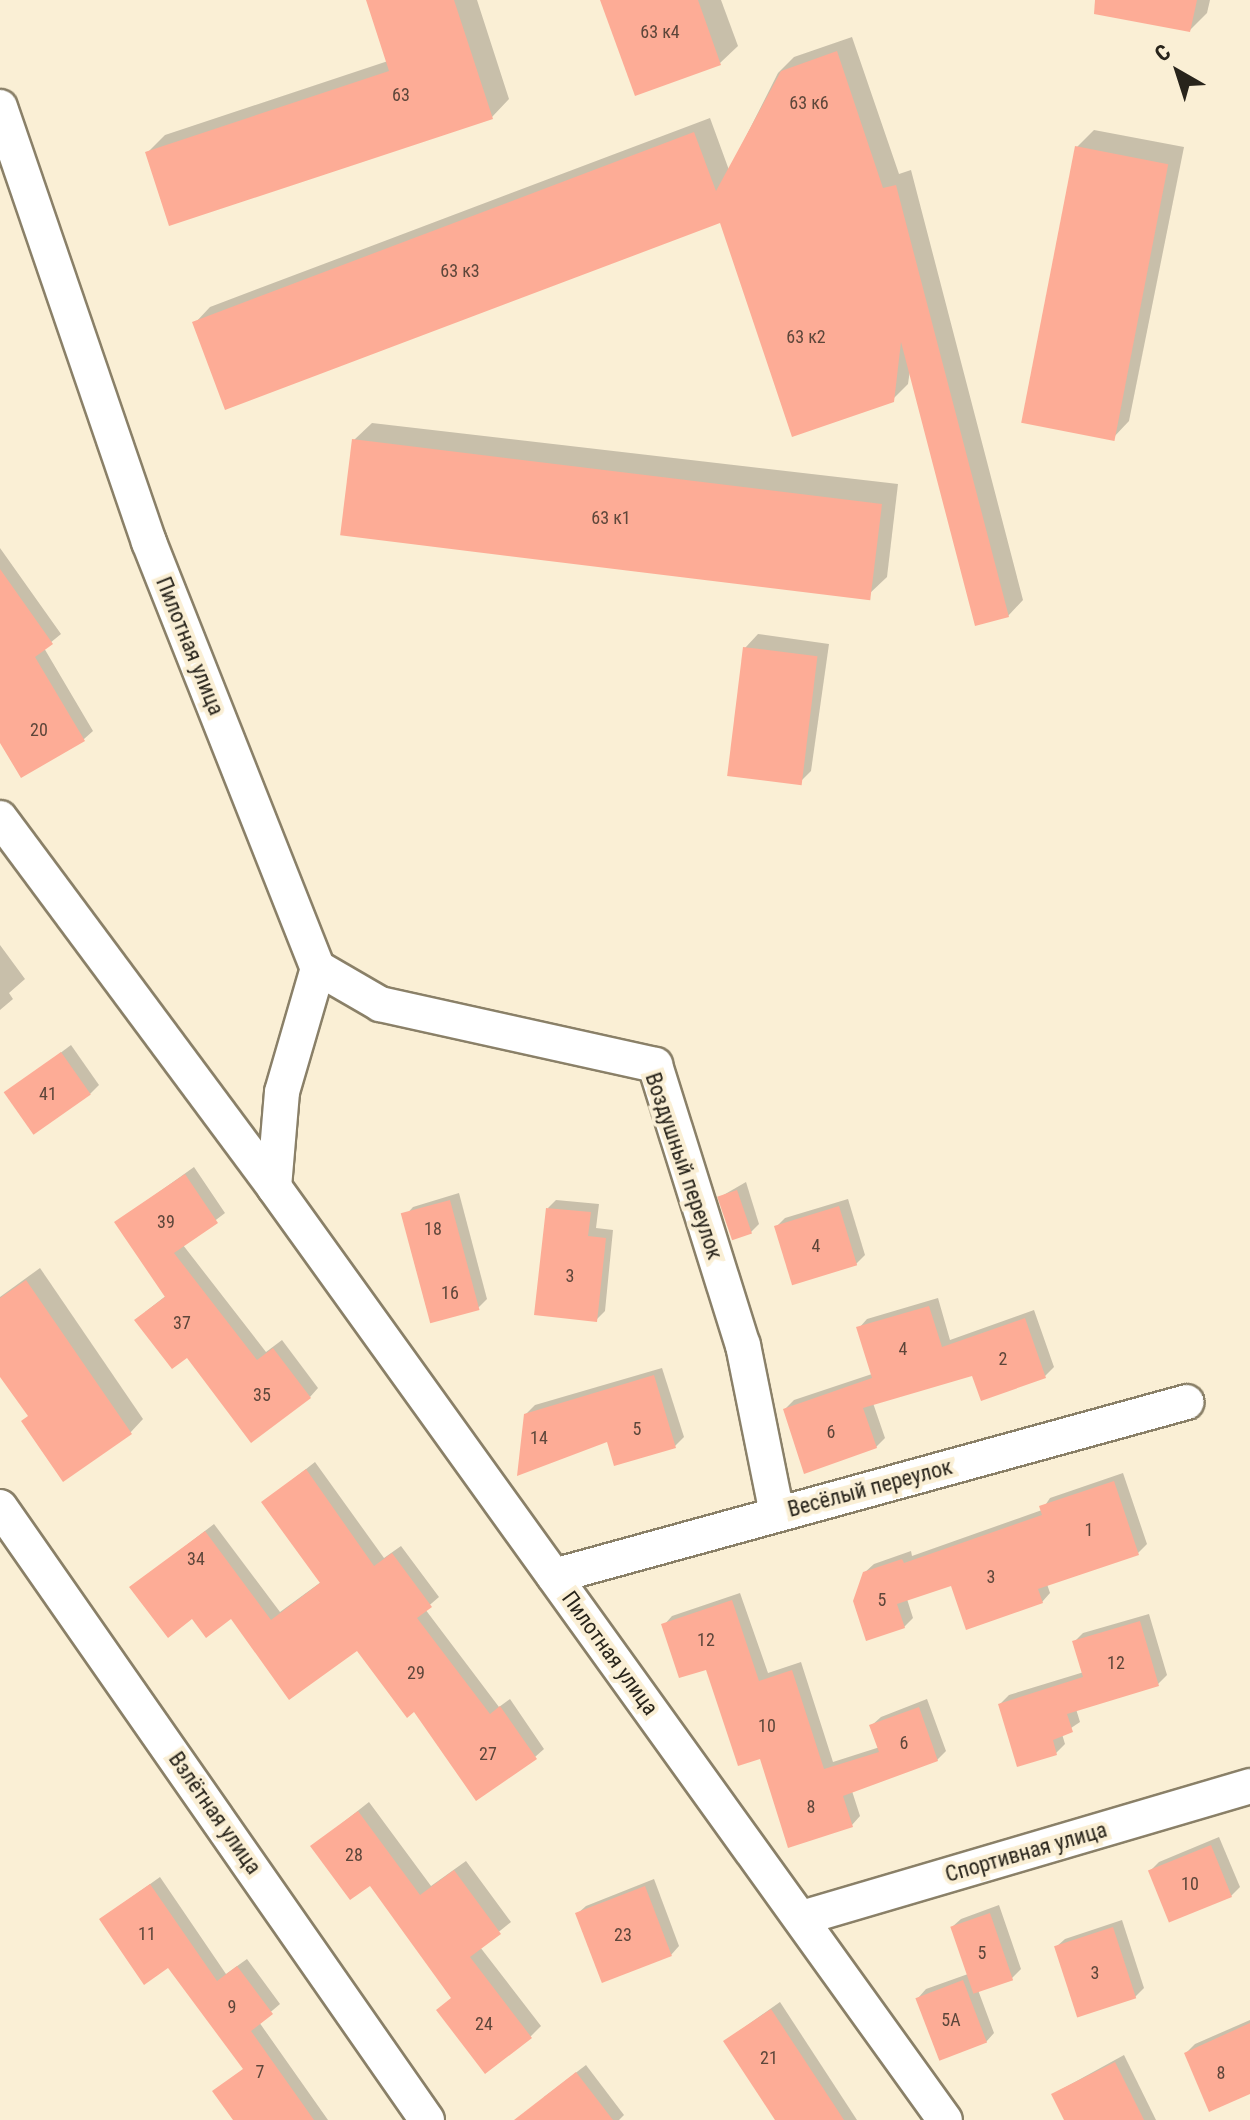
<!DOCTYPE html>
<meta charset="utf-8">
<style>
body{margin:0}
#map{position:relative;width:1250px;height:2120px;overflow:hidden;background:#faefd5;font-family:"Roboto Condensed",sans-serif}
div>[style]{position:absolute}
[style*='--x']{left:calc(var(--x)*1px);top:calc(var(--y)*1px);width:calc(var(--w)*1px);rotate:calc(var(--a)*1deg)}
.shadow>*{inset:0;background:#0003}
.building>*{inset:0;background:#fdac96;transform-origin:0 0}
.roads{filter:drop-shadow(2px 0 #8a8068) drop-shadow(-2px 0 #8a8068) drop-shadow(0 2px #8a8068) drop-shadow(0 -2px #8a8068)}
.minor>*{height:34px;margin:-17px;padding:0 17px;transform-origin:17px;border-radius:17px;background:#fff}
span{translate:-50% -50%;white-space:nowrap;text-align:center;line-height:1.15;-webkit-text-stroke:8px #faefd5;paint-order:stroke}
.number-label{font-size:18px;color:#5d463a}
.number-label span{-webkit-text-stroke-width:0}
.street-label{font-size:22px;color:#28241b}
.north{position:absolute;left:1138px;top:32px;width:80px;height:80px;-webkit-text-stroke:6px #faefd5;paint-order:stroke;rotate:321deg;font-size:22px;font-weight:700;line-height:32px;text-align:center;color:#28241b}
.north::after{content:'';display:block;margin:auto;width:28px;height:36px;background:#28241b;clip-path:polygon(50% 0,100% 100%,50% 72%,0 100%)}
</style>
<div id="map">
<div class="shadow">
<div style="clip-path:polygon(368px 0,477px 0,509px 99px,492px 117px,147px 153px,165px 135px,388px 61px)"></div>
<div style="clip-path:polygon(602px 0,721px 0,738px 46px,720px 63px)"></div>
<div style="clip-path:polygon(1129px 0,1210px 0,1207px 13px,1190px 30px)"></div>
<div style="clip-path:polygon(852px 37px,899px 174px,911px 170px,1023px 600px,1008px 616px,910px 370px,908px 384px,892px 400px,721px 221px,195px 323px,210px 307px,710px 118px,729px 170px,778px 73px,794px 57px)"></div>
<div style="clip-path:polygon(1094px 130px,1184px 147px,1129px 421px,1112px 439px,1077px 147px)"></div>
<div style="clip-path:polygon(372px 423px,898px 484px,887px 577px,869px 594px,354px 440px)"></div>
<div style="clip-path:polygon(0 548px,61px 634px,44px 648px,93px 731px,84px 739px,0 739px)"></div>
<div style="clip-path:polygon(758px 634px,829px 644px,811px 771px,798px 784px,745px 648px)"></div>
<div style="clip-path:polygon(0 945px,25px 979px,9px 993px,13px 999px,0 1010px)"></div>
<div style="clip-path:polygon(71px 1045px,99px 1085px,90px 1094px,7px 1093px)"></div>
<div style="clip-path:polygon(194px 1167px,225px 1213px,183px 1245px,266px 1352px,282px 1340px,318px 1388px,310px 1397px,187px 1355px,145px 1312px,167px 1295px,117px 1222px)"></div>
<div style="clip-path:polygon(746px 1182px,759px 1224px,750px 1233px,720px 1197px)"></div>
<div style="clip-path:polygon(459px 1193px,487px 1299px,478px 1308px,405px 1216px,413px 1207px)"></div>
<div style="clip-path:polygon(848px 1199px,865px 1255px,856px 1264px,776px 1227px,785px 1218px)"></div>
<div style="clip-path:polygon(556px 1200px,599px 1204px,596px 1228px,613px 1230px,605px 1311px,596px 1320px,548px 1208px)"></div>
<div style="clip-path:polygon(40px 1268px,143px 1419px,130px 1433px,30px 1415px,0 1374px,0 1297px)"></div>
<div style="clip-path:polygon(938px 1298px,950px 1340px,1034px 1310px,1054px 1367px,1045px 1376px,982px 1399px,973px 1374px,873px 1403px,885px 1438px,876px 1447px,785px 1409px,794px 1400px,872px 1374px,859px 1328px,867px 1319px)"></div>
<div style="clip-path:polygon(662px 1368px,684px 1437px,675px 1446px,608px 1440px,526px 1414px,535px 1405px)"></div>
<div style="clip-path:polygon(315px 1462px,384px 1558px,401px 1546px,439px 1597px,425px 1609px,499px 1707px,510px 1699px,544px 1749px,535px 1757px,414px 1710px,357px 1648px,231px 1617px,193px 1616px,132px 1587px,214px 1524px,280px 1612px,321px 1582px,264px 1502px)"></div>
<div style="clip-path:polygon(1123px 1473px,1147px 1544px,1138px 1553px,1047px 1584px,1050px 1593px,1042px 1602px,952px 1584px,907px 1599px,913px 1618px,904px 1627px,864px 1573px,874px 1564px,911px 1551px,912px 1556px,1042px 1510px,1050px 1498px)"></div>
<div style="clip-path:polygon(740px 1593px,768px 1673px,801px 1662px,833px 1762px,880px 1747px,872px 1725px,881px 1717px,927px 1699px,946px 1751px,937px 1760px,852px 1791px,860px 1816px,852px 1825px,762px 1756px,707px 1667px,664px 1625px,672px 1616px)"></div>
<div style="clip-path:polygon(1149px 1614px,1167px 1675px,1158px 1684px,1076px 1709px,1080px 1722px,1062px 1734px,1065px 1744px,1056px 1753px,1000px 1704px,1009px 1695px,1084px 1672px,1075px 1641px,1083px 1633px)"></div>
<div style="clip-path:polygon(369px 1802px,431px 1886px,466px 1861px,511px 1922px,480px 1947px,541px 2026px,530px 2037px,453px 1997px,370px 1883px,313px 1846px)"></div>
<div style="clip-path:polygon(1219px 1837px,1240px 1887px,1231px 1896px,1150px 1871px,1159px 1862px)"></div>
<div style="clip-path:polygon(160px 1877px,226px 1974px,247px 1959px,280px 2004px,259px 2022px,328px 2120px,236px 2120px,215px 2091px,245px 2068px,169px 1965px,101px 1919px)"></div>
<div style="clip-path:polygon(654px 1879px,679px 1946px,671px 1955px,577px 1914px,586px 1906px)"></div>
<div style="clip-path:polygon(999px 1905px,1021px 1969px,1012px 1978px,978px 1990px,994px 2033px,986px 2042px,918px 1998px,926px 1989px,968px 1974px,952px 1927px,961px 1919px)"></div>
<div style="clip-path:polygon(1122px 1920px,1144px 1988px,1135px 1997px,1056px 1947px,1065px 1939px)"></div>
<div style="clip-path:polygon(780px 2002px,857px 2120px,778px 2120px,725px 2041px)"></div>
<div style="clip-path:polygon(1250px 2020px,1250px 2092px,1186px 2053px,1195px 2044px)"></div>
<div style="clip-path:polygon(1124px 2055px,1156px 2120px,1066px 2120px,1053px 2094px)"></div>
<div style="clip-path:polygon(586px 2065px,624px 2115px,619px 2120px,546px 2120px,544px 2097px)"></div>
</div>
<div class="building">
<div style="clip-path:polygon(366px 0,454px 0,493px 119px,169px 226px,145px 152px,389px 71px)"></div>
<div style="clip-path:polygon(600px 0,698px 0,721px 65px,635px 96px)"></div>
<div style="clip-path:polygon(1095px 0,1197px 0,1190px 32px,1094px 14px)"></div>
<div style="clip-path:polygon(837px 51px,883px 188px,896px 185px,1009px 617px,975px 626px,901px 342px,894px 402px,792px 437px,720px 223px,225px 410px,192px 322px,694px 132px,716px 191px,781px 71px)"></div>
<div style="left:1075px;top:146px;width:95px;height:282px;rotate:11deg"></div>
<div style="left:352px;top:439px;width:534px;height:97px;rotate:7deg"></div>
<div style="clip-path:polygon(0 569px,53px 644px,35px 657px,85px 741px,21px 778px,0 743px)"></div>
<div style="left:743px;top:647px;width:75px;height:130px;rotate:7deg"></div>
<div style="left:61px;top:1052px;width:52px;height:70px;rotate:55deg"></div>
<div style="clip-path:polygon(185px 1174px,218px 1223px,174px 1253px,257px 1360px,273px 1348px,311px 1398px,251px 1443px,187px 1358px,172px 1369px,134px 1320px,165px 1297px,114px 1222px)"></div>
<div style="left:737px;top:1190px;width:46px;height:21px;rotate:71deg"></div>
<div style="left:450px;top:1200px;width:114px;height:51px;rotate:75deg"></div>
<div style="left:839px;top:1206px;width:62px;height:68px;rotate:73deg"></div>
<div style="clip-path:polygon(546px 1208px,591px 1212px,588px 1236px,606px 1238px,597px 1322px,534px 1315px)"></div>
<div style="clip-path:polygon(26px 1280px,132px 1434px,63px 1482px,21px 1421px,28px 1416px,0 1377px,0 1298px)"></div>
<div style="clip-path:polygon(929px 1306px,942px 1347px,1025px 1318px,1046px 1378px,981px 1401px,972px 1376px,863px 1408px,877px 1448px,804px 1474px,783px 1409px,872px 1378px,856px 1327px)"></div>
<div style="clip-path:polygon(654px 1375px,676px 1448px,614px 1466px,607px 1442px,517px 1476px,524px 1414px)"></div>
<div style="clip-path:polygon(306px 1469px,374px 1566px,392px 1553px,432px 1607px,417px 1618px,490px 1714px,500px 1706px,537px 1759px,476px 1801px,414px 1712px,407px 1718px,357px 1651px,289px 1700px,231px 1619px,206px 1638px,192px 1619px,168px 1638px,129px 1587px,205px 1531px,271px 1620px,320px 1583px,261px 1502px)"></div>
<div style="clip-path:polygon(1114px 1481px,1139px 1555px,1038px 1589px,1043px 1603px,966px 1630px,951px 1586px,897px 1604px,905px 1628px,866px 1641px,853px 1601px,863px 1572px,902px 1559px,904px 1563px,1042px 1515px,1039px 1506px)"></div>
<div style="clip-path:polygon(732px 1600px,759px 1681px,792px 1670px,824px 1769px,879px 1752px,869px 1725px,919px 1707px,938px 1761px,843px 1796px,853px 1827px,788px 1848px,760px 1759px,738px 1766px,706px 1670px,679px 1678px,661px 1624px)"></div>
<div style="clip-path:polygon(1140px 1621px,1159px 1686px,1067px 1714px,1073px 1732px,1053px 1740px,1057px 1755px,1017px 1767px,998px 1704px,1083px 1677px,1072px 1641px)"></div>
<div style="clip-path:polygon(358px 1811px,420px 1895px,454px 1870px,501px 1934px,470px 1957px,532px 2038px,485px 2074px,436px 2010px,451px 1998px,370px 1886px,350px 1900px,310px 1846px)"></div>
<div style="left:1211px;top:1845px;width:56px;height:68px;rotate:68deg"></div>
<div style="clip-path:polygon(150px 1884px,217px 1981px,237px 1966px,273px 2014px,251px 2031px,314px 2120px,233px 2120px,212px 2091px,243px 2069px,168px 1968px,144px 1985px,99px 1919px)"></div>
<div style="left:645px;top:1886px;width:75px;height:75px;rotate:69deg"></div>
<div style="left:990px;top:1913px;width:71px;height:42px;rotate:71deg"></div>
<div style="left:1113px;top:1927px;width:75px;height:62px;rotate:72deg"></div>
<div style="left:963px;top:1980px;width:67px;height:51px;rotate:69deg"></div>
<div style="clip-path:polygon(771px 2009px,844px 2120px,775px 2120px,723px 2041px)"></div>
<div style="clip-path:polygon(1250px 2023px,1250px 2094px,1209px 2112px,1184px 2053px)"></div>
<div style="clip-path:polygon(1115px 2062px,1144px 2120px,1064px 2120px,1051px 2094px)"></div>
<div style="clip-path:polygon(576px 2072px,613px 2120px,514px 2120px)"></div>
</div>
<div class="roads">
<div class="minor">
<div style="--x:0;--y:107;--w:460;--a:71.1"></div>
<div style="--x:149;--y:542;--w:458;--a:68.4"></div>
<div style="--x:318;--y:968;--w:129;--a:106.2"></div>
<div style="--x:282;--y:1092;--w:95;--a:94.8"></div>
<div style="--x:274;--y:1187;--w:1149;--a:54.28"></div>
<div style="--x:0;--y:818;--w:460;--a:53.4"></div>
<div style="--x:318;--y:968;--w:72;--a:30.1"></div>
<div style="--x:380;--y:1004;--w:282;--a:12.5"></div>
<div style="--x:655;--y:1065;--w:294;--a:72.6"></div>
<div style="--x:743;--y:1345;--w:171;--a:78.6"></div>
<div style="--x:0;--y:1507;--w:747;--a:55.14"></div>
<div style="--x:554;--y:1576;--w:656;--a:-15.37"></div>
<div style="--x:802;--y:1918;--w:467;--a:-16.4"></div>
</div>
</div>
<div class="number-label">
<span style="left:660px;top:32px">63 к4</span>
<span style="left:401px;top:95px">63</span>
<span style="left:809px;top:103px">63 к6</span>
<span style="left:460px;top:271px">63 к3</span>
<span style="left:806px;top:337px">63 к2</span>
<span style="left:611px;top:518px">63 к1</span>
<span style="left:39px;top:730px">20</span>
<span style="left:48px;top:1094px">41</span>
<span style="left:166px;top:1222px">39</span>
<span style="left:433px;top:1229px">18</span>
<span style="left:816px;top:1246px">4</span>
<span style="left:570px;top:1276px">3</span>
<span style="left:450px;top:1293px">16</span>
<span style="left:182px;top:1323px">37</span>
<span style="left:903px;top:1349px">4</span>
<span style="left:1003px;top:1359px">2</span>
<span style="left:262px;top:1395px">35</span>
<span style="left:637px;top:1429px">5</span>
<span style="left:831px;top:1432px">6</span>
<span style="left:539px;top:1438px">14</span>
<span style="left:1089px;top:1530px">1</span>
<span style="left:196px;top:1559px">34</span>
<span style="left:991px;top:1577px">3</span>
<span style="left:882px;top:1600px">5</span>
<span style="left:706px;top:1640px">12</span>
<span style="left:1116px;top:1663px">12</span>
<span style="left:416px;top:1673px">29</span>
<span style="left:767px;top:1726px">10</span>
<span style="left:904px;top:1743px">6</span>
<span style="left:488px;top:1754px">27</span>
<span style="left:811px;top:1807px">8</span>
<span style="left:354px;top:1855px">28</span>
<span style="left:1190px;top:1884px">10</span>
<span style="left:147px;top:1934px">11</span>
<span style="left:623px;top:1935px">23</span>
<span style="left:982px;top:1953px">5</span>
<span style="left:1095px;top:1973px">3</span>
<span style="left:232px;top:2007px">9</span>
<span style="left:951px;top:2020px">5А</span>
<span style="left:484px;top:2024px">24</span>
<span style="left:769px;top:2058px">21</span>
<span style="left:260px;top:2072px">7</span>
<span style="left:1221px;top:2073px">8</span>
</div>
<div class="street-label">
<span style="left:190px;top:646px;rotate:68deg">Пилотная улица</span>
<span style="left:684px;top:1166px;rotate:71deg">Воздушный переулок</span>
<span style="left:870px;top:1488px;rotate:-15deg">Весёлый переулок</span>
<span style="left:610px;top:1653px;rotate:54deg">Пилотная улица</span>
<span style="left:215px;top:1813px;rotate:55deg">Взлётная улица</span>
<span style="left:1026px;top:1852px;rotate:-16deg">Спортивная улица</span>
</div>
<div class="north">С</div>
</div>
